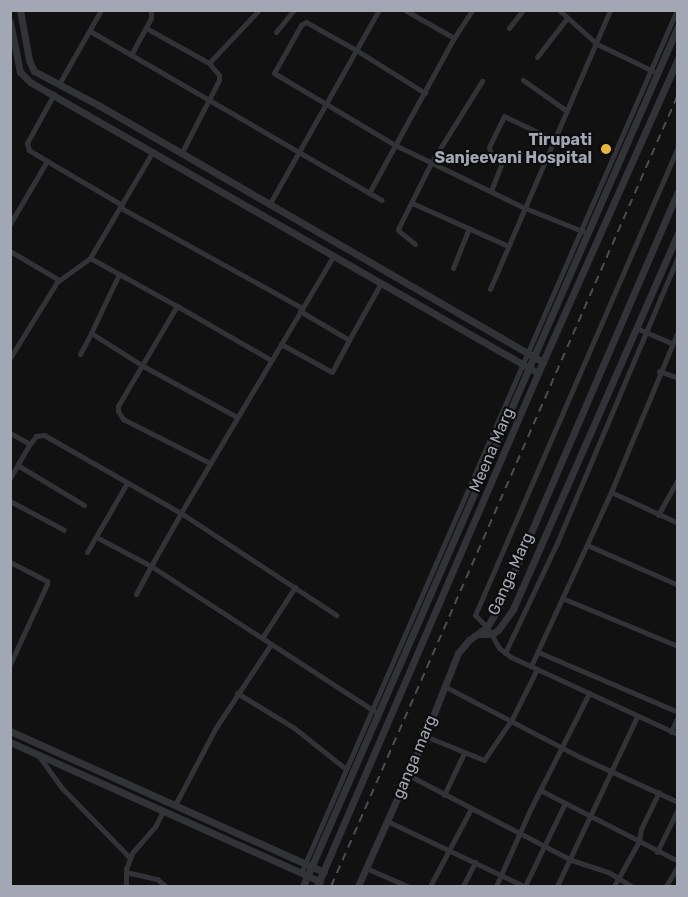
<!DOCTYPE html>
<style>
body{margin:0}
#map{position:relative;width:688px;height:897px;overflow:hidden;background:#111112;font-family:Rubik,sans-serif}
div>[style]{position:absolute}
[style*='--x']{left:calc(var(--x)*1px);top:calc(var(--y)*1px);width:calc(var(--w)*1px);rotate:calc(var(--a)*1deg)}
.minor>*{height:5px;margin:-2.5px;padding:0 2.5px;transform-origin:2.5px;border-radius:2.5px;background:#323337}
.tertiary>*{height:7px;margin:-3.5px;padding:0 3.5px;transform-origin:3.5px;border-radius:3.5px;background:#323337}
.rail>*{height:1.5px;margin-top:-0.75px;transform-origin:0;background:repeating-linear-gradient(90deg,#4b4d52 0 8px,transparent 0 14px)}
.dots>*{width:16px;height:16px;translate:-50% -50%;box-sizing:border-box;border:3px solid #0c0c0d;border-radius:50%}
span{translate:-50% -50%;white-space:nowrap;text-align:center;line-height:1.15;-webkit-text-stroke:4.5px #0c0c0d;paint-order:stroke}
.poi-label{font-size:16px;color:#a3a7b3;font-weight:700}
.right{translate:-100% -50%;text-align:right}
.street-label{font-size:16px;color:#a3a7b3}
.frame{position:absolute;inset:0;border:12px solid #a3a7b3;pointer-events:none}
</style>
<div id="map">
<div class="minor">
<div style="--x:559;--y:10;--w:51;--a:41.8"></div>
<div style="--x:597;--y:44;--w:62;--a:25.7"></div>
<div style="--x:146;--y:28;--w:72;--a:29.1"></div>
<div style="--x:209;--y:63;--w:73;--a:-46.7"></div>
<div style="--x:509;--y:28;--w:23;--a:-52"></div>
<div style="--x:90;--y:31;--w:337;--a:30.1"></div>
<div style="--x:276;--y:32;--w:28;--a:-51"></div>
<div style="--x:454;--y:38;--w:33;--a:-57"></div>
<div style="--x:131;--y:55;--w:42;--a:-61.6"></div>
<div style="--x:151;--y:18;--w:8;--a:-90"></div>
<div style="--x:537;--y:57;--w:49;--a:-52.4"></div>
<div style="--x:523;--y:80;--w:54;--a:35.2"></div>
<div style="--x:59;--y:84;--w:85;--a:-60.4"></div>
<div style="--x:425;--y:93;--w:81;--a:-148.1"></div>
<div style="--x:356;--y:50;--w:57;--a:-150.8"></div>
<div style="--x:306;--y:22;--w:6;--a:149"></div>
<div style="--x:301;--y:25;--w:55;--a:119.4"></div>
<div style="--x:274;--y:73;--w:141;--a:30.8"></div>
<div style="--x:395;--y:145;--w:144;--a:25.9"></div>
<div style="--x:525;--y:208;--w:67;--a:22"></div>
<div style="--x:678;--y:147;--w:510;--a:113.45"></div>
<div style="--x:475;--y:615;--w:17;--a:45"></div>
<div style="--x:487;--y:627;--w:24;--a:60"></div>
<div style="--x:499;--y:648;--w:15;--a:37"></div>
<div style="--x:511;--y:657;--w:184;--a:24.8"></div>
<div style="--x:181;--y:154;--w:83;--a:-62.8"></div>
<div style="--x:219;--y:80;--w:5;--a:-90"></div>
<div style="--x:219;--y:75;--w:16;--a:-130"></div>
<div style="--x:47;--y:161;--w:87;--a:30.4"></div>
<div style="--x:491;--y:191;--w:31;--a:-69"></div>
<div style="--x:502;--y:162;--w:13;--a:-148"></div>
<div style="--x:491;--y:155;--w:8;--a:-104"></div>
<div style="--x:489;--y:147;--w:34;--a:-64"></div>
<div style="--x:504;--y:116;--w:55;--a:25.6"></div>
<div style="--x:369;--y:193;--w:177;--a:-61.3"></div>
<div style="--x:454;--y:38;--w:56;--a:-150.3"></div>
<div style="--x:412;--y:203;--w:105;--a:24.1"></div>
<div style="--x:269;--y:205;--w:224;--a:-60.6"></div>
<div style="--x:121;--y:208;--w:207;--a:28.9"></div>
<div style="--x:10;--y:224;--w:73;--a:-59.6"></div>
<div style="--x:47;--y:161;--w:21;--a:-149"></div>
<div style="--x:29;--y:150;--w:7;--a:-106"></div>
<div style="--x:27;--y:143;--w:56;--a:-61.1"></div>
<div style="--x:415;--y:244;--w:22;--a:-141"></div>
<div style="--x:398;--y:230;--w:3;--a:-72"></div>
<div style="--x:399;--y:227;--w:72;--a:-63.4"></div>
<div style="--x:431;--y:163;--w:97;--a:-58.1"></div>
<div style="--x:10;--y:251;--w:57;--a:30.6"></div>
<div style="--x:334;--y:255;--w:300;--a:120.7"></div>
<div style="--x:181;--y:513;--w:186;--a:33.3"></div>
<div style="--x:90;--y:258;--w:99;--a:28.9"></div>
<div style="--x:453;--y:268;--w:43;--a:-68.2"></div>
<div style="--x:119;--y:274;--w:65;--a:115.4"></div>
<div style="--x:91;--y:333;--w:62;--a:32.4"></div>
<div style="--x:143;--y:366;--w:107;--a:28.5"></div>
<div style="--x:490;--y:289;--w:304;--a:-66.7"></div>
<div style="--x:300;--y:311;--w:57;--a:30.6"></div>
<div style="--x:349;--y:340;--w:65;--a:-60.7"></div>
<div style="--x:636;--y:328;--w:38;--a:23"></div>
<div style="--x:281;--y:344;--w:58;--a:28.8"></div>
<div style="--x:332;--y:372;--w:36;--a:-62"></div>
<div style="--x:80;--y:354;--w:24;--a:-62"></div>
<div style="--x:10;--y:358;--w:89;--a:-58.3"></div>
<div style="--x:57;--y:282;--w:41;--a:-36"></div>
<div style="--x:90;--y:258;--w:124;--a:-59.5"></div>
<div style="--x:659;--y:371;--w:20;--a:20"></div>
<div style="--x:10;--y:433;--w:23;--a:29"></div>
<div style="--x:30;--y:444;--w:10;--a:-53"></div>
<div style="--x:36;--y:436;--w:8;--a:-7"></div>
<div style="--x:44;--y:435;--w:158;--a:29.7"></div>
<div style="--x:181;--y:513;--w:61;--a:119.5"></div>
<div style="--x:151;--y:566;--w:62;--a:-152.2"></div>
<div style="--x:210;--y:463;--w:97;--a:-153.2"></div>
<div style="--x:123;--y:419;--w:9;--a:-122"></div>
<div style="--x:118;--y:411;--w:5;--a:-90"></div>
<div style="--x:118;--y:406;--w:116;--a:-59.5"></div>
<div style="--x:177;--y:306;--w:108;--a:29.9"></div>
<div style="--x:19;--y:466;--w:76;--a:31"></div>
<div style="--x:10;--y:478;--w:39;--a:-60"></div>
<div style="--x:611;--y:492;--w:74;--a:24.8"></div>
<div style="--x:10;--y:501;--w:61;--a:28.2"></div>
<div style="--x:658;--y:515;--w:41;--a:-60.9"></div>
<div style="--x:587;--y:545;--w:99;--a:23.7"></div>
<div style="--x:87;--y:552;--w:80;--a:-59.9"></div>
<div style="--x:10;--y:562;--w:42;--a:27.2"></div>
<div style="--x:47;--y:581;--w:3;--a:90"></div>
<div style="--x:47;--y:584;--w:88;--a:114.8"></div>
<div style="--x:136;--y:594;--w:32;--a:-62"></div>
<div style="--x:151;--y:566;--w:266;--a:33"></div>
<div style="--x:562;--y:598;--w:126;--a:22.5"></div>
<div style="--x:262;--y:638;--w:61;--a:-57.1"></div>
<div style="--x:538;--y:652;--w:152;--a:23.2"></div>
<div style="--x:505;--y:653;--w:122;--a:-64.7"></div>
<div style="--x:557;--y:543;--w:311;--a:-67.1"></div>
<div style="--x:531;--y:666;--w:192;--a:-65.3"></div>
<div style="--x:611;--y:492;--w:174;--a:-67.4"></div>
<div style="--x:444;--y:686;--w:153;--a:27.6"></div>
<div style="--x:580;--y:757;--w:108;--a:24.7"></div>
<div style="--x:237;--y:693;--w:66;--a:31.3"></div>
<div style="--x:293;--y:727;--w:68;--a:38.4"></div>
<div style="--x:671;--y:732;--w:17;--a:-66"></div>
<div style="--x:425;--y:736;--w:64;--a:22.1"></div>
<div style="--x:484;--y:760;--w:50;--a:-55.7"></div>
<div style="--x:512;--y:719;--w:56;--a:-63.4"></div>
<div style="--x:38;--y:755;--w:41;--a:54"></div>
<div style="--x:62;--y:788;--w:98;--a:45.8"></div>
<div style="--x:408;--y:775;--w:184;--a:27.5"></div>
<div style="--x:571;--y:860;--w:39;--a:18"></div>
<div style="--x:608;--y:872;--w:27;--a:31"></div>
<div style="--x:540;--y:790;--w:155;--a:27.2"></div>
<div style="--x:444;--y:795;--w:47;--a:-64.5"></div>
<div style="--x:175;--y:805;--w:86;--a:-62.2"></div>
<div style="--x:215;--y:729;--w:102;--a:-56.6"></div>
<div style="--x:387;--y:821;--w:152;--a:25.4"></div>
<div style="--x:657;--y:852;--w:48;--a:-64"></div>
<div style="--x:366;--y:868;--w:45;--a:23.7"></div>
<div style="--x:126;--y:872;--w:32;--a:13"></div>
<div style="--x:157;--y:879;--w:11;--a:41"></div>
<div style="--x:301;--y:873;--w:941;--a:-66.46"></div>
<div style="--x:126;--y:886;--w:17;--a:-90"></div>
<div style="--x:126;--y:869;--w:17;--a:-69"></div>
<div style="--x:132;--y:853;--w:35;--a:-49"></div>
<div style="--x:155;--y:827;--w:18;--a:-63"></div>
<div style="--x:430;--y:886;--w:87;--a:-62"></div>
<div style="--x:463;--y:886;--w:27;--a:-63"></div>
<div style="--x:496;--y:886;--w:83;--a:-65.9"></div>
<div style="--x:530;--y:810;--w:131;--a:-63.2"></div>
<div style="--x:525;--y:886;--w:92;--a:-64.3"></div>
<div style="--x:557;--y:886;--w:187;--a:-64.7"></div>
<div style="--x:614;--y:886;--w:51;--a:-60.9"></div>
<div style="--x:639;--y:841;--w:12;--a:-81"></div>
<div style="--x:641;--y:829;--w:41;--a:-64.1"></div>
<div style="--x:666;--y:886;--w:23;--a:-59"></div>
</div>
<div class="tertiary">
<div style="--x:20;--y:10;--w:51;--a:79.8"></div>
<div style="--x:29;--y:60;--w:12;--a:66"></div>
<div style="--x:34;--y:71;--w:75;--a:27.9"></div>
<div style="--x:100;--y:106;--w:512;--a:30.02"></div>
<div style="--x:10;--y:22;--w:51;--a:78.7"></div>
<div style="--x:20;--y:72;--w:14;--a:45"></div>
<div style="--x:30;--y:82;--w:585;--a:29.81"></div>
<div style="--x:479;--y:634;--w:13;--a:0"></div>
<div style="--x:492;--y:634;--w:7;--a:-34"></div>
<div style="--x:498;--y:630;--w:26;--a:-54"></div>
<div style="--x:513;--y:609;--w:411;--a:-66.3"></div>
<div style="--x:10;--y:731;--w:344;--a:24.2"></div>
<div style="--x:10;--y:742;--w:340;--a:24.2"></div>
<div style="--x:303;--y:886;--w:938;--a:-66.44"></div>
<div style="--x:317;--y:886;--w:559;--a:-66.69"></div>
<div style="--x:538;--y:373;--w:344;--a:-66"></div>
<div style="--x:358;--y:886;--w:164;--a:-65.9"></div>
<div style="--x:425;--y:736;--w:89;--a:-68.3"></div>
<div style="--x:458;--y:653;--w:17;--a:-50"></div>
<div style="--x:469;--y:640;--w:22;--a:-36"></div>
<div style="--x:487;--y:627;--w:21;--a:-59"></div>
<div style="--x:498;--y:609;--w:454;--a:-66.7"></div>
</div>
<div class="rail">
<div style="--x:331;--y:886;--w:865;--a:-66.34"></div>
</div>
<div class="dots">
<div style="left:606px;top:149px;background:#eab832"></div>
</div>
<div class="poi-label">
<span class="right" style="left:592px;top:149px">Tirupati<br>Sanjeevani Hospital</span>
</div>
<div class="street-label">
<span style="left:492px;top:450px;rotate:-67deg">Meena Marg</span>
<span style="left:511px;top:574px;rotate:-66deg">Ganga Marg</span>
<span style="left:415px;top:757px;rotate:-67deg">ganga marg</span>
</div>
<div class="frame"></div>
</div>
